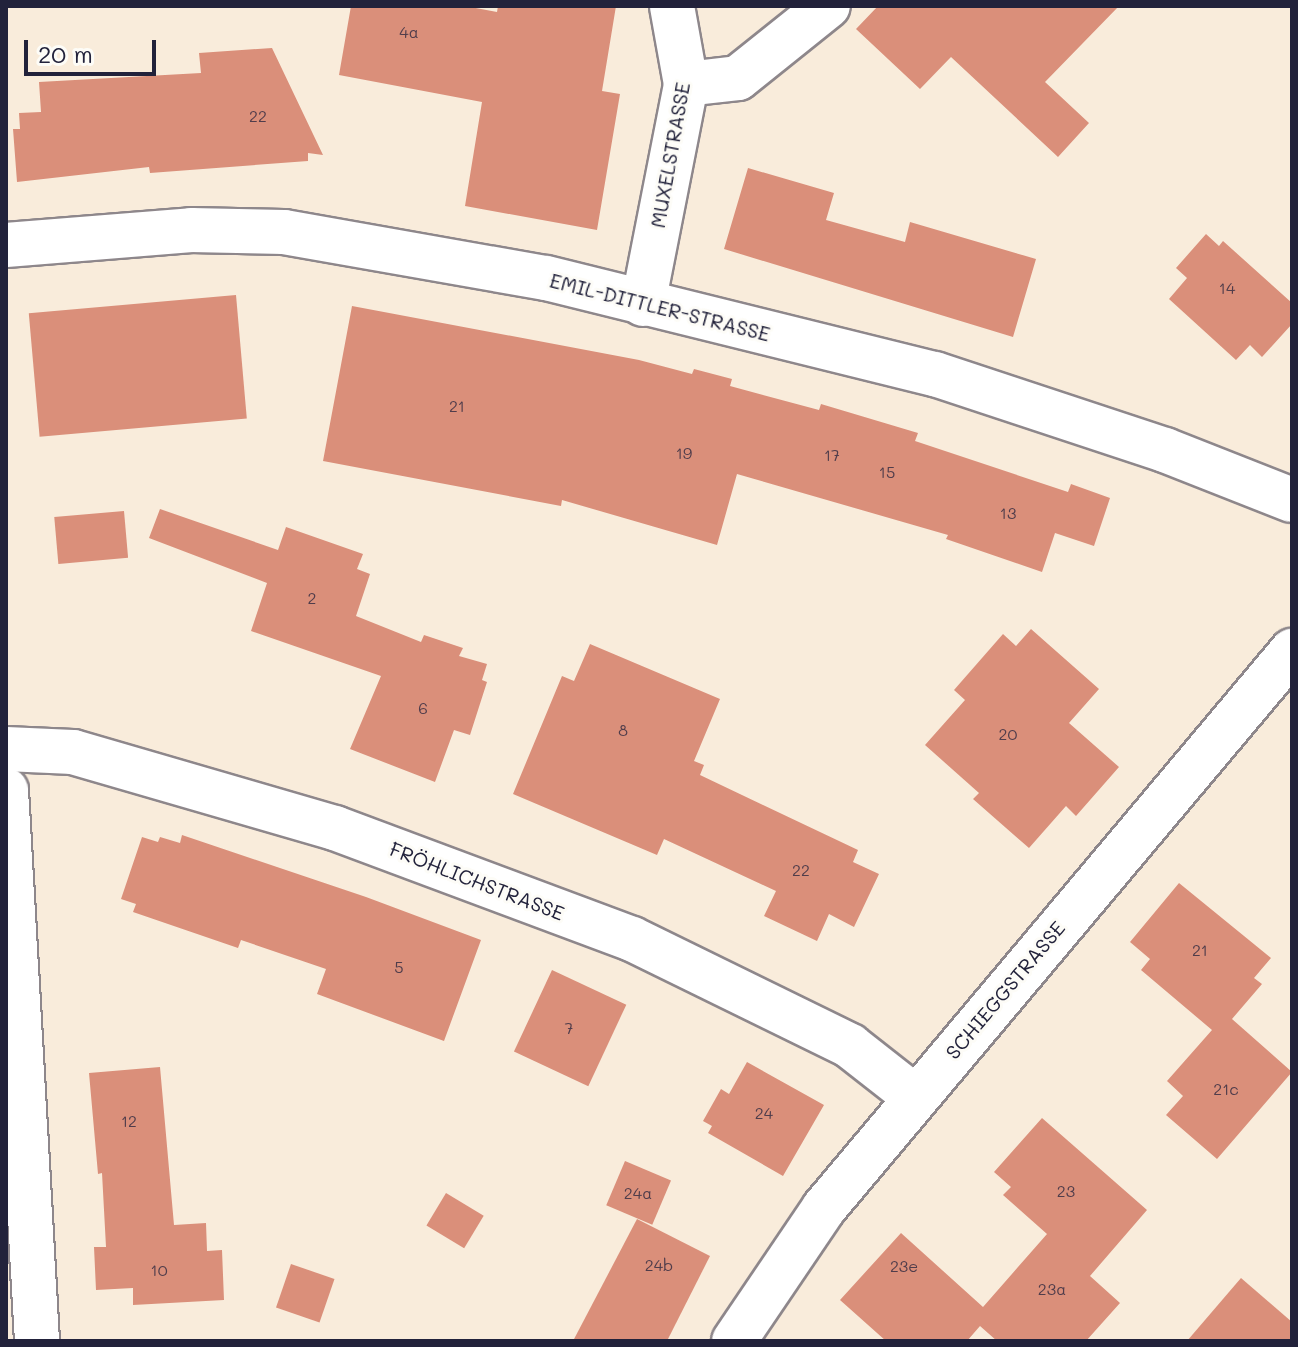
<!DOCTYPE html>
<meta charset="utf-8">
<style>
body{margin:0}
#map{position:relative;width:1298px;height:1347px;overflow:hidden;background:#f9ecdb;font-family:Mali,sans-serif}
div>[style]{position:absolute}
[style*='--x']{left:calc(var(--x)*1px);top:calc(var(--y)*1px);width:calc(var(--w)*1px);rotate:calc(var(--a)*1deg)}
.building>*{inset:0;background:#da8f7a;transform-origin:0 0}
.roads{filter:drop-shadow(2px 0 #8e878b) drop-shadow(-2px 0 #8e878b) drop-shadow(0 2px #8e878b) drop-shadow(0 -2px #8e878b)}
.minor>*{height:44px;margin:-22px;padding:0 22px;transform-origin:22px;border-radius:22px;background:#fff}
.tertiary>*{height:44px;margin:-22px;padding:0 22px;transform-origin:22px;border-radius:22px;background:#fff}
span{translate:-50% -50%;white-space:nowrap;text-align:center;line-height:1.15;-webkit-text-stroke:6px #fdfcf7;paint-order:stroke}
.number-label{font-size:16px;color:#503d4b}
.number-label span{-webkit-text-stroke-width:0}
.street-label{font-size:20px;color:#22223b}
.frame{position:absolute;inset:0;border:8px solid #22223b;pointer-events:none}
.scale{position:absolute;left:24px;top:40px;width:132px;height:36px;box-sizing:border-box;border:4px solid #22223b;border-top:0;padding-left:10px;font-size:24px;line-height:28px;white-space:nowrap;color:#22223b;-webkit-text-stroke:6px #fdfcf7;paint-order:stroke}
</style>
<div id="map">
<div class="building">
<div style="clip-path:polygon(351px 6px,465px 6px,497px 12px,498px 6px,616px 6px,602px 91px,620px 94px,597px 230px,465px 206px,482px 102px,339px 75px)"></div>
<div style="clip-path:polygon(878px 6px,1119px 6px,1045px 82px,1089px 123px,1058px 157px,951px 57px,920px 89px,856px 29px)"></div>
<div style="clip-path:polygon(272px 48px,323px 155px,308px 153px,308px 161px,150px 173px,149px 167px,17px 182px,13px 129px,20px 129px,19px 113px,41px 112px,39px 82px,201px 73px,199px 53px)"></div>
<div style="clip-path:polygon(748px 168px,834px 193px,826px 220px,905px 242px,910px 222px,1036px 259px,1013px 337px,724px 249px)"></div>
<div style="clip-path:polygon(1206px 234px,1219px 246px,1223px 241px,1292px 303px,1292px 324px,1262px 357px,1250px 345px,1236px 360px,1169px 299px,1187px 278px,1176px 268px)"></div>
<div style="left:236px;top:295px;width:124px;height:208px;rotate:85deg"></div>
<div style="clip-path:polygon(352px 306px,639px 360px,692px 374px,694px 369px,732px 379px,730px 386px,819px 410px,821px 404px,918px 433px,915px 441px,1068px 492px,1071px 484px,1110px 498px,1094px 546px,1055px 533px,1042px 572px,946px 539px,948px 535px,737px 474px,717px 545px,562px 500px,561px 506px,323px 461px)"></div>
<div style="clip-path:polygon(160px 509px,278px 550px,286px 527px,363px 554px,357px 569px,370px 574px,356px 616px,421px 642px,424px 635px,463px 648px,459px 656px,487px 664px,482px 680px,487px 682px,470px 735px,454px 730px,435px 782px,350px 749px,381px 676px,251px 631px,267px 583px,149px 538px)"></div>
<div style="left:124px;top:511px;width:47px;height:70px;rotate:85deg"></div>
<div style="clip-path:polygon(1031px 629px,1099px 689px,1069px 723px,1119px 767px,1076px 816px,1066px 806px,1029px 848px,973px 799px,979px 793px,925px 745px,965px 700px,954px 690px,1003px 634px,1016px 646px)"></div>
<div style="clip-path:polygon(590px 644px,720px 699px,694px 761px,704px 765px,700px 775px,858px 850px,853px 862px,879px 874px,854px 927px,829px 914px,817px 941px,764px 916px,776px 891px,664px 839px,657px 855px,513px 794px,562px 676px,574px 681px)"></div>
<div style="clip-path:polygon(182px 835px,366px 897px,481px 940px,444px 1041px,317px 994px,326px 969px,241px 940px,238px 948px,133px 912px,136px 904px,121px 899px,142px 837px,158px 842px,160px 837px,180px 843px)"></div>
<div style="clip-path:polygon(1179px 883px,1271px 958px,1254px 978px,1262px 984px,1232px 1019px,1292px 1072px,1217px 1159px,1166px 1115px,1183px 1096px,1167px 1081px,1212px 1030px,1141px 970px,1150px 959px,1130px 942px)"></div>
<div style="left:552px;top:970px;width:82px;height:90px;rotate:25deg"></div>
<div style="clip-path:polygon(747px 1062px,824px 1105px,783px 1176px,708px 1133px,712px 1126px,703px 1121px,721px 1089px,729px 1094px)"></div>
<div style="clip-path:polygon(160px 1067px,174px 1225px,206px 1223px,207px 1251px,222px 1250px,224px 1300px,133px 1305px,133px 1288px,96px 1290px,94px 1247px,106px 1247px,102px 1173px,98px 1174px,89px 1073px)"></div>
<div style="clip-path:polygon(1042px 1118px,1147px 1210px,1090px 1276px,1120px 1303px,1086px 1341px,997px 1341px,980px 1326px,967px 1341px,886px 1341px,840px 1300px,901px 1233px,983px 1307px,1047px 1234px,1003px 1195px,1011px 1187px,994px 1172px)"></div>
<div style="left:625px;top:1161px;width:50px;height:48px;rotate:23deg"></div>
<div style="left:446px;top:1193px;width:44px;height:38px;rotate:31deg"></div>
<div style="clip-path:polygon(637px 1219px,710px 1256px,667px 1341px,573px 1341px)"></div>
<div style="left:291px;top:1264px;width:46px;height:46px;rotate:19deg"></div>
<div style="clip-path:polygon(1241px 1278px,1292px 1322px,1292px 1341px,1187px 1341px)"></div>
</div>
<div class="roads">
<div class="minor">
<div style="--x:686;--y:84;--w:52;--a:-6.6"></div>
<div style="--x:738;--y:78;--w:115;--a:-38.7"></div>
<div style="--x:6;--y:245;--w:186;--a:-4.6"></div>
<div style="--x:191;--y:230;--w:93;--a:1.2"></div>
<div style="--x:284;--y:232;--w:266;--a:10"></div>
<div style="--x:546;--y:278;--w:401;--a:13.9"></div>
<div style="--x:935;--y:374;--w:242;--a:18.3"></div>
<div style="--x:1165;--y:450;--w:136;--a:21.5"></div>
<div style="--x:643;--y:304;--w:224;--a:-78.9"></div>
<div style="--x:686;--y:84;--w:79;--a:-100.2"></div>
<div style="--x:6;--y:749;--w:67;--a:2.6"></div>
<div style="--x:73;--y:752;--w:273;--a:16.2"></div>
<div style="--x:335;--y:828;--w:317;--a:20.5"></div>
<div style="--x:632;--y:939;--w:243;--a:26.1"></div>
<div style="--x:850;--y:1046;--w:83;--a:38.1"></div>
<div style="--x:734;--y:1341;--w:161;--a:-55.9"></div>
<div style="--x:824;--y:1208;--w:728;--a:-49.96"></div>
</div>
<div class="tertiary">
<div style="--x:6;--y:790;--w:552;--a:86.78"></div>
</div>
</div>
<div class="number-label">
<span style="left:409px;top:32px">4a</span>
<span style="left:258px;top:116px">22</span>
<span style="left:1227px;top:288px">14</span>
<span style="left:457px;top:406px">21</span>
<span style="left:684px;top:453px">19</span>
<span style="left:832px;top:455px">17</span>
<span style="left:887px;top:472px">15</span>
<span style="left:1008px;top:513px">13</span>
<span style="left:312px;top:598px">2</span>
<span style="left:423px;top:708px">6</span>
<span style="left:623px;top:730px">8</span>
<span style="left:1008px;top:734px">20</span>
<span style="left:801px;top:870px">22</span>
<span style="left:1200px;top:950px">21</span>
<span style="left:399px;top:967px">5</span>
<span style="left:569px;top:1028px">7</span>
<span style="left:1226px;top:1089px">21c</span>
<span style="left:764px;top:1113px">24</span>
<span style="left:129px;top:1121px">12</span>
<span style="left:1066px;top:1191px">23</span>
<span style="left:638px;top:1193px">24a</span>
<span style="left:659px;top:1265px">24b</span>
<span style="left:904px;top:1266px">23e</span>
<span style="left:159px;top:1270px">10</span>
<span style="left:1052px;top:1289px">23a</span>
</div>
<div class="street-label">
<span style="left:670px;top:155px;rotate:-80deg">MUXELSTRASSE</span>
<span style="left:660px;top:307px;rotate:14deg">EMIL-DITTLER-STRASSE</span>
<span style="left:477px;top:881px;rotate:21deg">FRÖHLICHSTRASSE</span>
<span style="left:1005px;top:990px;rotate:-50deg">SCHIEGGSTRASSE</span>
</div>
<div class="frame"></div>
<div class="scale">20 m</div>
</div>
